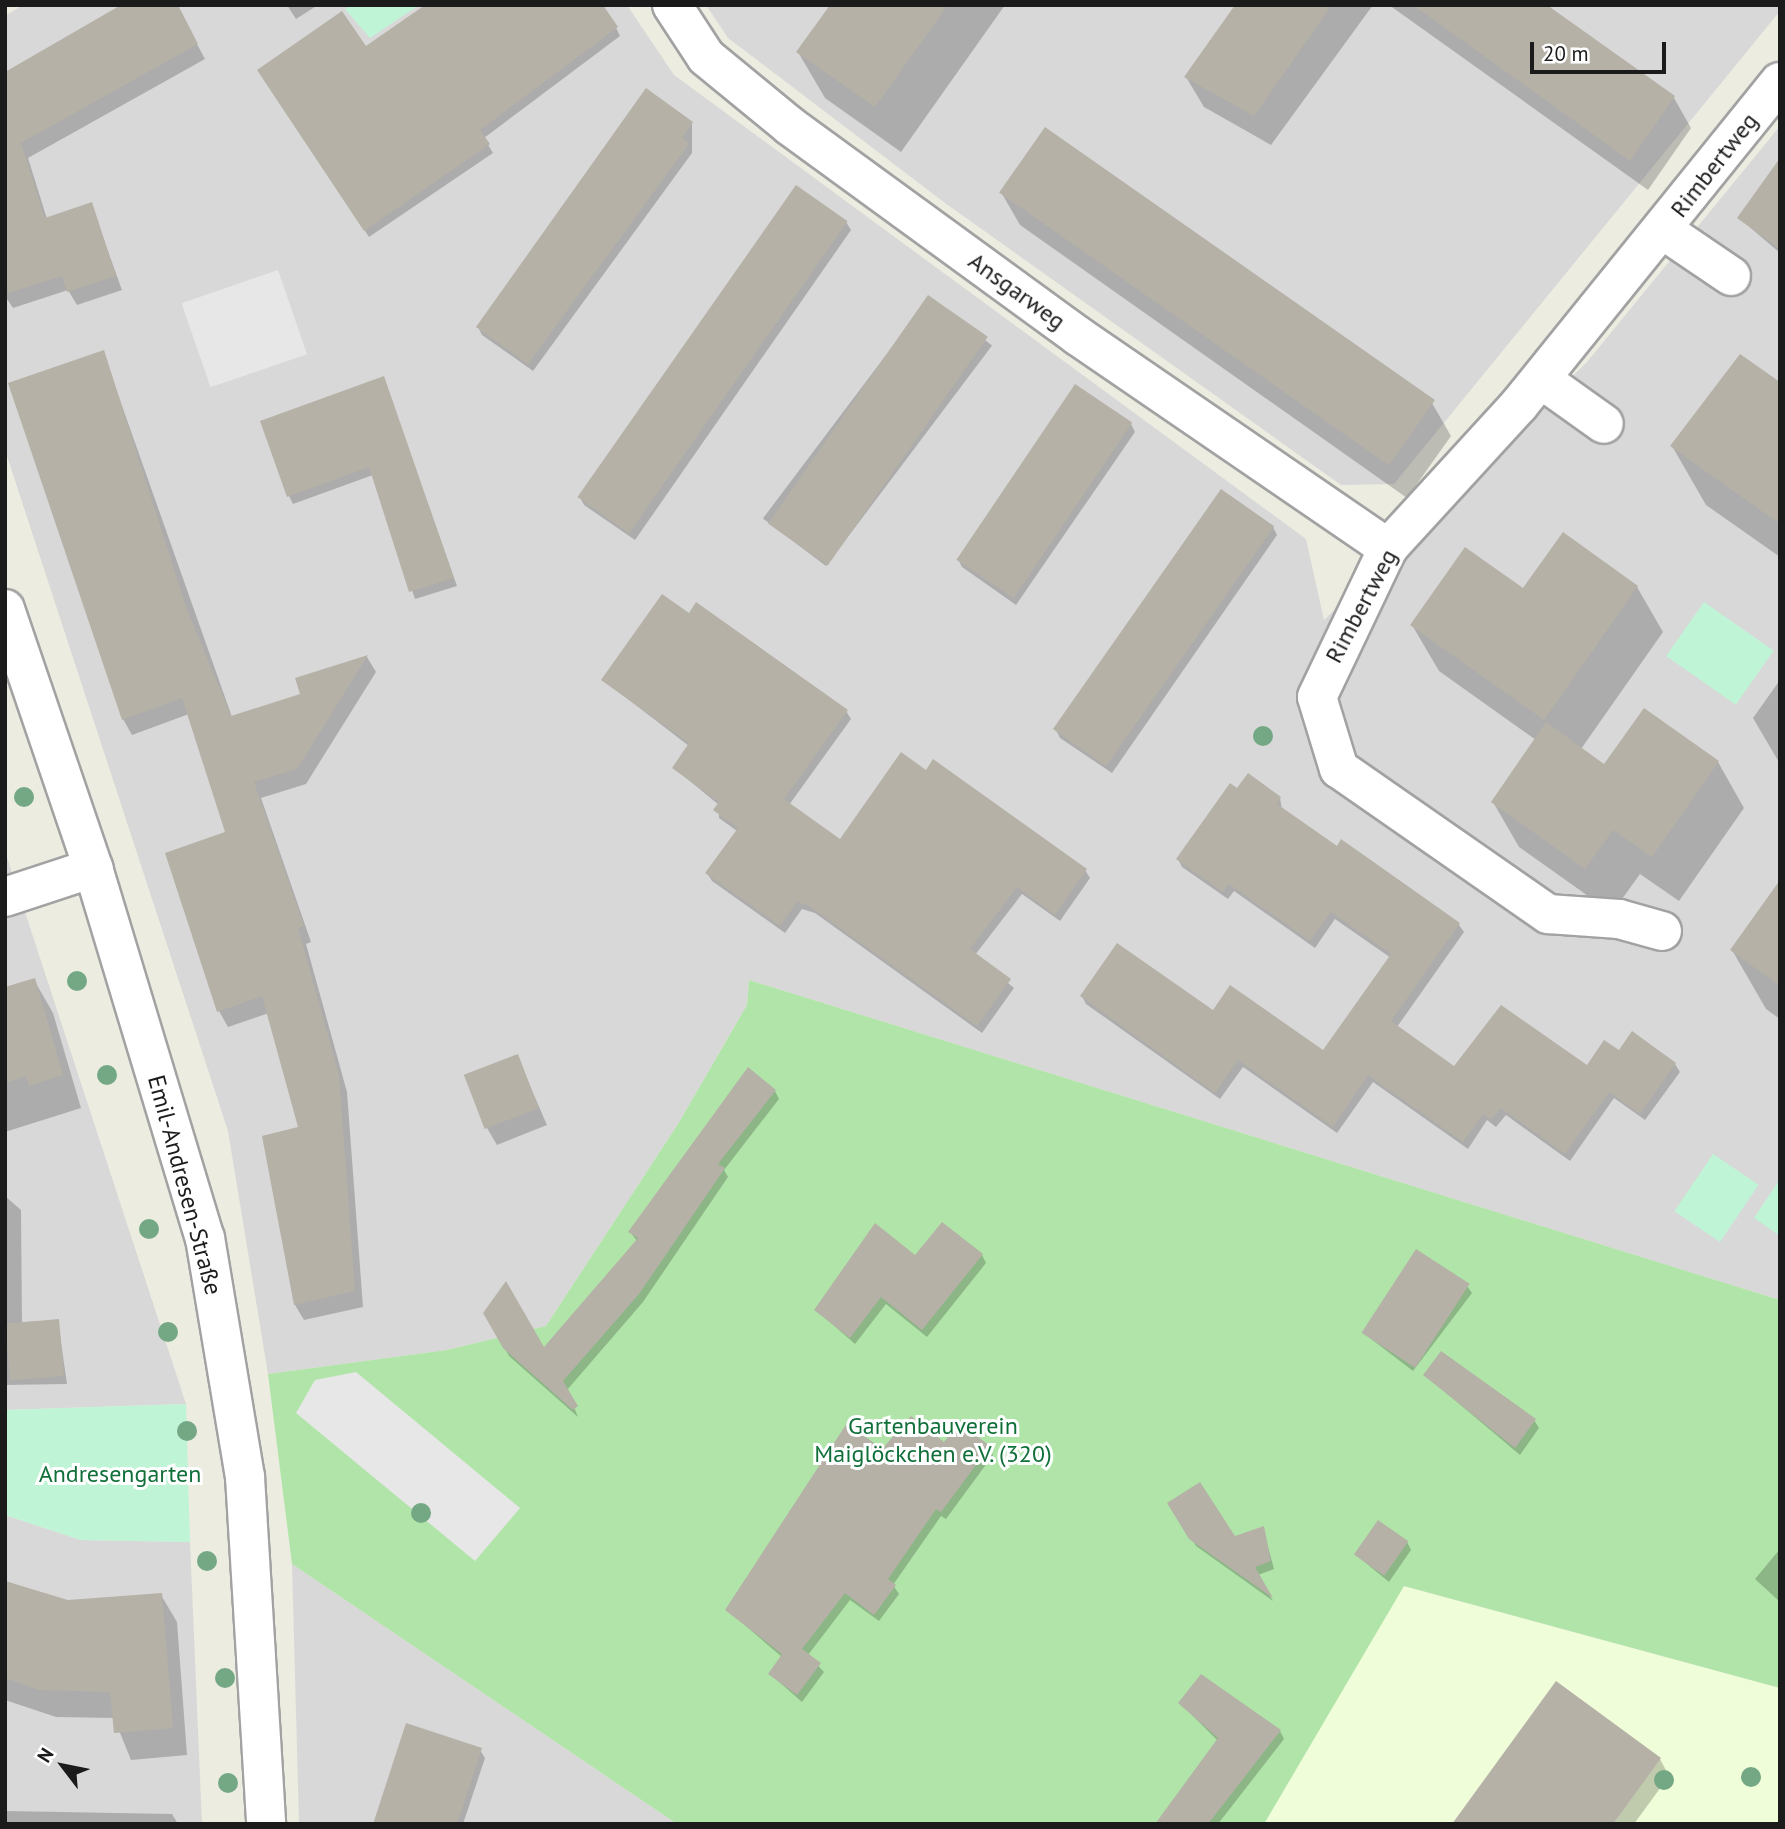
<!DOCTYPE html>
<meta charset="utf-8">
<style>
body{margin:0}
#map{position:relative;width:1785px;height:1829px;overflow:hidden;background:#ecece1;font-family:"PT Sans",sans-serif}
div>[style]{position:absolute}
[style*='--x']{left:calc(var(--x)*1px);top:calc(var(--y)*1px);width:calc(var(--w)*1px);rotate:calc(var(--a)*1deg)}
.residential>*{inset:0;background:#d9d8d8}
.education>*{inset:0;background:#f0fdd9}
.grass>*{inset:0;background:#b1e4a9}
.park>*{inset:0;background:#bff5d6;transform-origin:0 0}
.parking>*{inset:0;background:#e7e7e7;transform-origin:0 0}
.shadow>*{inset:0;background:#0003;transform-origin:0 0}
.building>*{inset:0;background:#b5b1a7;transform-origin:0 0}
.roads{filter:drop-shadow(2px 0 #a2a2a2) drop-shadow(-2px 0 #a2a2a2) drop-shadow(0 2px #a2a2a2) drop-shadow(0 -2px #a2a2a2)}
.minor>*{height:38px;margin:-19px;padding:0 19px;transform-origin:19px;border-radius:19px;background:#fff}
.trees>*{width:20px;height:20px;margin:-10px;border-radius:50%;background:#74a885}
span{translate:-50% -50%;white-space:nowrap;text-align:center;line-height:1.15;-webkit-text-stroke:6px #fff;paint-order:stroke}
.street-label{font-size:24px;color:#1b1b1b}
.park-label{font-size:24px;color:#11703a}
.frame{position:absolute;inset:0;border:7px solid #1b1b1b;pointer-events:none}
.north{position:absolute;left:28px;top:1731px;width:70px;height:70px;-webkit-text-stroke:5px #fff;paint-order:stroke;rotate:302deg;font-size:19px;font-weight:700;line-height:28px;text-align:center;color:#1b1b1b}
.north::after{content:'';display:block;margin:auto;width:24px;height:32px;background:#1b1b1b;clip-path:polygon(50% 0,100% 100%,50% 72%,0 100%)}
.scale{position:absolute;left:1530px;top:42px;width:136px;height:32px;box-sizing:border-box;border:4px solid #1b1b1b;border-top:0;padding-left:9px;font-size:21px;line-height:24px;white-space:nowrap;color:#1b1b1b;-webkit-text-stroke:5px #fff;paint-order:stroke}
</style>
<div id="map">
<div class="residential">
<div style="clip-path:polygon(23px 5px,627px 5px,674px 75px,1306px 539px,1324px 620px,1587px 362px,1780px 126px,1780px 1300px,749px 980px,747px 1005px,678px 1124px,546px 1326px,447px 1350px,268px 1374px,228px 1131px,5px 450px,5px 16px)"></div>
<div style="clip-path:polygon(706px 5px,1780px 5px,1780px 11px,1394px 484px,1341px 485px,945px 203px,728px 38px)"></div>
<div style="clip-path:polygon(5px 851px,186px 1404px,5px 1410px)"></div>
<div style="clip-path:polygon(5px 1515px,81px 1540px,190px 1542px,202px 1824px,5px 1824px)"></div>
<div style="clip-path:polygon(292px 1564px,677px 1824px,299px 1824px)"></div>
</div>
<div class="education">
<div style="clip-path:polygon(1403px 1586px,1780px 1688px,1780px 1824px,1264px 1824px)"></div>
</div>
<div class="grass">
<div style="clip-path:polygon(749px 980px,1780px 1300px,1780px 1688px,1404px 1586px,1264px 1824px,677px 1824px,292px 1564px,268px 1374px,447px 1350px,546px 1326px,678px 1124px,747px 1005px)"></div>
</div>
<div class="park">
<div style="clip-path:polygon(351px 5px,419px 5px,370px 38px,345px 9px)"></div>
<div style="left:1704px;top:602px;width:85px;height:66px;rotate:35deg"></div>
<div style="left:1713px;top:1154px;width:55px;height:69px;rotate:34deg"></div>
<div style="clip-path:polygon(1780px 1179px,1780px 1236px,1754px 1218px)"></div>
<div style="clip-path:polygon(186px 1404px,190px 1542px,81px 1540px,5px 1515px,5px 1410px)"></div>
</div>
<div class="parking">
<div style="left:278px;top:270px;width:89px;height:102px;rotate:71deg"></div>
<div style="clip-path:polygon(356px 1372px,520px 1508px,475px 1561px,296px 1413px,315px 1380px)"></div>
</div>
<div class="shadow">
<div style="clip-path:polygon(176px 5px,205px 59px,28px 158px,47px 219px,91px 204px,122px 290px,77px 305px,68px 290px,13px 308px,5px 296px,5px 75px)"></div>
<div style="clip-path:polygon(287px 5px,318px 5px,296px 19px)"></div>
<div style="clip-path:polygon(831px 5px,1005px 5px,901px 152px,825px 98px,798px 52px)"></div>
<div style="clip-path:polygon(1237px 5px,1373px 5px,1271px 145px,1204px 107px,1186px 77px)"></div>
<div style="clip-path:polygon(1389px 5px,1545px 5px,1674px 98px,1691px 128px,1648px 190px)"></div>
<div style="clip-path:polygon(616px 28px,620px 36px,484px 138px,493px 153px,369px 237px,264px 78px,365px 48px)"></div>
<div style="clip-path:polygon(692px 123px,692px 153px,533px 371px,482px 335px,478px 327px)"></div>
<div style="clip-path:polygon(1780px 161px,1780px 253px,1739px 218px)"></div>
<div style="clip-path:polygon(1001px 192px,1432px 403px,1451px 436px,1407px 498px,1020px 225px)"></div>
<div style="clip-path:polygon(846px 222px,851px 230px,635px 540px,584px 505px,580px 497px)"></div>
<div style="left:929px;top:298px;width:79px;height:276px;rotate:37deg"></div>
<div style="clip-path:polygon(103px 352px,232px 717px,302px 695px,297px 679px,367px 657px,376px 672px,306px 784px,261px 798px,311px 942px,306px 944px,347px 1092px,363px 1307px,304px 1320px,295px 1305px,301px 1128px,269px 1013px,228px 1027px,219px 1011px,227px 833px,189px 714px,132px 735px,123px 719px)"></div>
<div style="clip-path:polygon(383px 378px,457px 586px,415px 599px,373px 475px,293px 504px,289px 496px)"></div>
<div style="clip-path:polygon(1780px 384px,1780px 557px,1706px 505px,1672px 446px)"></div>
<div style="clip-path:polygon(1131px 424px,1135px 432px,1016px 605px,962px 567px,958px 559px)"></div>
<div style="clip-path:polygon(1273px 527px,1277px 535px,1112px 773px,1060px 738px,1056px 730px)"></div>
<div style="clip-path:polygon(1637px 587px,1663px 632px,1581px 749px,1605px 766px,1718px 762px,1744px 808px,1679px 901px,1640px 874px,1612px 913px,1519px 847px,1493px 802px,1536px 740px,1439px 671px,1412px 625px,1524px 590px)"></div>
<div style="clip-path:polygon(689px 615px,846px 711px,851px 719px,789px 805px,840px 841px,1085px 870px,1090px 878px,1060px 921px,1022px 894px,975px 955px,1014px 988px,982px 1033px,815px 913px,802px 909px,785px 933px,712px 881px,707px 873px,737px 831px,719px 818px,719px 805px,674px 768px,689px 746px,603px 680px)"></div>
<div style="clip-path:polygon(1780px 680px,1780px 764px,1753px 718px)"></div>
<div style="clip-path:polygon(1238px 790px,1280px 798px,1282px 810px,1337px 849px,1342px 842px,1459px 925px,1464px 932px,1397px 1027px,1454px 1068px,1587px 1068px,1619px 1052px,1675px 1064px,1680px 1072px,1645px 1120px,1614px 1098px,1570px 1161px,1506px 1115px,1496px 1127px,1487px 1120px,1468px 1149px,1373px 1082px,1337px 1133px,1243px 1067px,1220px 1099px,1086px 1004px,1082px 996px,1213px 1012px,1323px 1052px,1391px 958px,1335px 919px,1315px 948px,1234px 891px,1228px 899px,1182px 867px,1178px 859px)"></div>
<div style="clip-path:polygon(1780px 883px,1780px 1019px,1766px 1009px,1732px 950px)"></div>
<div style="clip-path:polygon(34px 980px,53px 1013px,81px 1108px,5px 1132px,5px 989px)"></div>
<div style="clip-path:polygon(517px 1056px,547px 1125px,497px 1145px,487px 1128px)"></div>
<div style="clip-path:polygon(775px 1091px,779px 1099px,724px 1170px,728px 1177px,643px 1302px,567px 1390px,578px 1417px,509px 1356px,485px 1313px,544px 1350px,638px 1242px,630px 1232px)"></div>
<div style="clip-path:polygon(5px 1196px,21px 1210px,22px 1322px,58px 1321px,67px 1384px,5px 1385px)"></div>
<div style="clip-path:polygon(982px 1255px,986px 1263px,927px 1337px,886px 1304px,855px 1344px,816px 1310px,915px 1257px)"></div>
<div style="clip-path:polygon(1467px 1286px,1472px 1293px,1413px 1371px,1362px 1332px)"></div>
<div style="clip-path:polygon(1425px 1375px,1534px 1420px,1539px 1428px,1520px 1455px)"></div>
<div style="clip-path:polygon(945px 1445px,989px 1447px,993px 1455px,946px 1519px,941px 1516px,893px 1585px,899px 1594px,879px 1621px,850px 1600px,808px 1655px,824px 1672px,802px 1702px,770px 1674px,782px 1657px,727px 1610px,882px 1451px)"></div>
<div style="clip-path:polygon(1169px 1503px,1235px 1538px,1263px 1528px,1274px 1569px,1258px 1575px,1273px 1601px,1196px 1546px)"></div>
<div style="clip-path:polygon(1407px 1542px,1411px 1550px,1389px 1582px,1356px 1555px)"></div>
<div style="clip-path:polygon(1780px 1549px,1780px 1602px,1755px 1579px)"></div>
<div style="clip-path:polygon(5px 1581px,68px 1602px,161px 1595px,177px 1622px,187px 1755px,131px 1760px,114px 1718px,56px 1717px,5px 1700px)"></div>
<div style="clip-path:polygon(1180px 1703px,1280px 1731px,1284px 1739px,1218px 1824px,1171px 1824px,1218px 1741px)"></div>
<div style="clip-path:polygon(480px 1750px,485px 1758px,463px 1824px,375px 1824px)"></div>
<div style="clip-path:polygon(1660px 1759px,1669px 1776px,1634px 1824px,1454px 1824px)"></div>
<div style="clip-path:polygon(5px 1811px,172px 1814px,178px 1824px,5px 1824px)"></div>
</div>
<div class="building">
<div style="clip-path:polygon(121px 5px,178px 5px,198px 44px,21px 143px,45px 218px,92px 202px,116px 276px,67px 292px,62px 276px,5px 294px,5px 72px)"></div>
<div style="clip-path:polygon(425px 5px,603px 5px,618px 27px,480px 130px,490px 144px,364px 231px,257px 70px,342px 11px,366px 46px)"></div>
<div style="clip-path:polygon(830px 5px,948px 5px,875px 107px,796px 52px)"></div>
<div style="clip-path:polygon(1235px 5px,1332px 5px,1254px 116px,1184px 77px)"></div>
<div style="clip-path:polygon(1413px 5px,1547px 5px,1675px 96px,1630px 161px)"></div>
<div style="clip-path:polygon(646px 88px,693px 122px,682px 138px,689px 144px,528px 364px,476px 327px)"></div>
<div style="left:1045px;top:127px;width:476px;height:80px;rotate:35deg"></div>
<div style="clip-path:polygon(1780px 158px,1780px 249px,1737px 218px)"></div>
<div style="left:796px;top:185px;width:63px;height:381px;rotate:35deg"></div>
<div style="left:928px;top:295px;width:73px;height:279px;rotate:35deg"></div>
<div style="clip-path:polygon(104px 350px,186px 607px,231px 716px,300px 694px,295px 678px,368px 655px,297px 769px,254px 782px,304px 926px,298px 928px,339px 1075px,355px 1291px,294px 1305px,262px 1136px,298px 1127px,262px 996px,217px 1012px,165px 853px,225px 832px,182px 698px,122px 720px,8px 383px)"></div>
<div style="clip-path:polygon(1740px 354px,1780px 382px,1780px 524px,1670px 446px)"></div>
<div style="clip-path:polygon(384px 376px,454px 578px,409px 592px,369px 467px,287px 497px,260px 421px)"></div>
<div style="left:1075px;top:384px;width:69px;height:212px;rotate:34deg"></div>
<div style="left:1221px;top:489px;width:65px;height:293px;rotate:35deg"></div>
<div style="clip-path:polygon(1563px 532px,1638px 586px,1544px 720px,1410px 625px,1465px 547px,1523px 588px)"></div>
<div style="clip-path:polygon(662px 594px,689px 613px,696px 602px,848px 710px,784px 799px,840px 839px,901px 752px,926px 770px,933px 759px,1087px 869px,1055px 915px,1017px 887px,970px 949px,1011px 979px,977px 1026px,809px 906px,797px 902px,780px 926px,705px 873px,738px 828px,713px 810px,719px 802px,672px 768px,689px 743px,601px 680px)"></div>
<div style="clip-path:polygon(1644px 708px,1719px 761px,1652px 857px,1613px 830px,1585px 869px,1491px 802px,1546px 722px,1604px 764px)"></div>
<div style="clip-path:polygon(1248px 773px,1281px 797px,1277px 804px,1337px 846px,1341px 839px,1460px 923px,1391px 1021px,1454px 1066px,1501px 1005px,1587px 1065px,1604px 1040px,1619px 1050px,1632px 1031px,1676px 1063px,1640px 1114px,1609px 1092px,1565px 1154px,1501px 1108px,1491px 1120px,1483px 1114px,1463px 1142px,1368px 1075px,1333px 1127px,1238px 1060px,1215px 1093px,1080px 996px,1117px 943px,1213px 1010px,1230px 985px,1323px 1050px,1391px 954px,1331px 912px,1310px 941px,1229px 884px,1223px 892px,1176px 859px,1230px 783px,1237px 788px)"></div>
<div style="clip-path:polygon(1780px 880px,1780px 986px,1730px 950px)"></div>
<div style="clip-path:polygon(35px 978px,63px 1075px,29px 1086px,26px 1076px,5px 1083px,5px 987px)"></div>
<div style="left:518px;top:1054px;width:58px;height:58px;rotate:69deg"></div>
<div style="clip-path:polygon(748px 1067px,776px 1090px,718px 1164px,725px 1168px,639px 1294px,563px 1381px,578px 1406px,573px 1410px,503px 1348px,483px 1313px,506px 1281px,544px 1347px,638px 1238px,628px 1232px)"></div>
<div style="clip-path:polygon(942px 1222px,983px 1254px,922px 1330px,881px 1297px,850px 1338px,814px 1310px,875px 1223px,915px 1255px)"></div>
<div style="left:1416px;top:1249px;width:64px;height:100px;rotate:33deg"></div>
<div style="left:59px;top:1319px;width:57px;height:54px;rotate:85deg"></div>
<div style="clip-path:polygon(1441px 1351px,1536px 1419px,1515px 1448px,1423px 1375px)"></div>
<div style="clip-path:polygon(911px 1416px,944px 1442px,959px 1422px,990px 1446px,941px 1512px,936px 1509px,888px 1579px,896px 1585px,874px 1615px,845px 1593px,802px 1649px,821px 1663px,797px 1695px,768px 1674px,782px 1654px,725px 1610px,847px 1423px,882px 1449px)"></div>
<div style="clip-path:polygon(1200px 1482px,1235px 1536px,1264px 1526px,1271px 1561px,1255px 1567px,1273px 1598px,1189px 1539px,1167px 1503px)"></div>
<div style="left:1378px;top:1520px;width:37px;height:42px;rotate:35deg"></div>
<div style="clip-path:polygon(5px 1581px,68px 1600px,162px 1593px,173px 1728px,114px 1733px,110px 1692px,39px 1690px,5px 1678px)"></div>
<div style="clip-path:polygon(1201px 1674px,1281px 1730px,1208px 1824px,1155px 1824px,1218px 1738px,1178px 1703px)"></div>
<div style="clip-path:polygon(1556px 1681px,1661px 1758px,1613px 1824px,1452px 1824px)"></div>
<div style="clip-path:polygon(406px 1723px,482px 1748px,457px 1824px,373px 1824px)"></div>
</div>
<div class="roads">
<div class="minor">
<div style="--x:672;--y:5;--w:62;--a:56.8"></div>
<div style="--x:706;--y:57;--w:109;--a:39.4"></div>
<div style="--x:790;--y:126;--w:356;--a:36.1"></div>
<div style="--x:1078;--y:336;--w:376;--a:34.4"></div>
<div style="--x:1663;--y:230;--w:82;--a:34.1"></div>
<div style="--x:1541;--y:379;--w:77;--a:35.5"></div>
<div style="--x:5;--y:609;--w:274;--a:71.2"></div>
<div style="--x:93;--y:868;--w:387;--a:73.2"></div>
<div style="--x:205;--y:1238;--w:242;--a:80.5"></div>
<div style="--x:245;--y:1477;--w:348;--a:86.5"></div>
<div style="--x:5;--y:897;--w:93;--a:-18.2"></div>
<div style="--x:1662;--y:931;--w:45;--a:-164.4"></div>
<div style="--x:1619;--y:919;--w:71;--a:-176"></div>
<div style="--x:1548;--y:914;--w:254;--a:-145.2"></div>
<div style="--x:1339;--y:769;--w:75;--a:-107"></div>
<div style="--x:1317;--y:697;--w:165;--a:-64.5"></div>
<div style="--x:1388;--y:548;--w:194;--a:-47.5"></div>
<div style="--x:1519;--y:405;--w:415;--a:-51.1"></div>
</div>
</div>
<div class="trees">
<div style="left:1263px;top:736px"></div>
<div style="left:24px;top:797px"></div>
<div style="left:77px;top:981px"></div>
<div style="left:107px;top:1075px"></div>
<div style="left:149px;top:1229px"></div>
<div style="left:168px;top:1332px"></div>
<div style="left:187px;top:1431px"></div>
<div style="left:421px;top:1513px"></div>
<div style="left:207px;top:1561px"></div>
<div style="left:225px;top:1678px"></div>
<div style="left:1751px;top:1777px"></div>
<div style="left:1664px;top:1780px"></div>
<div style="left:228px;top:1783px"></div>
</div>
<div class="street-label">
<span style="left:1714px;top:165px;rotate:-52deg">Rimbertweg</span>
<span style="left:1017px;top:291px;rotate:36deg">Ansgarweg</span>
<span style="left:1361px;top:606px;rotate:-62deg">Rimbertweg</span>
<span style="left:185px;top:1185px;rotate:75deg">Emil-Andresen-Straße</span>
</div>
<div class="park-label">
<span style="left:933px;top:1440px">Gartenbauverein<br>Maiglöckchen e.V. (320)</span>
<span style="left:120px;top:1474px">Andresengarten</span>
</div>
<div class="frame"></div>
<div class="north">N</div>
<div class="scale">20 m</div>
</div>
